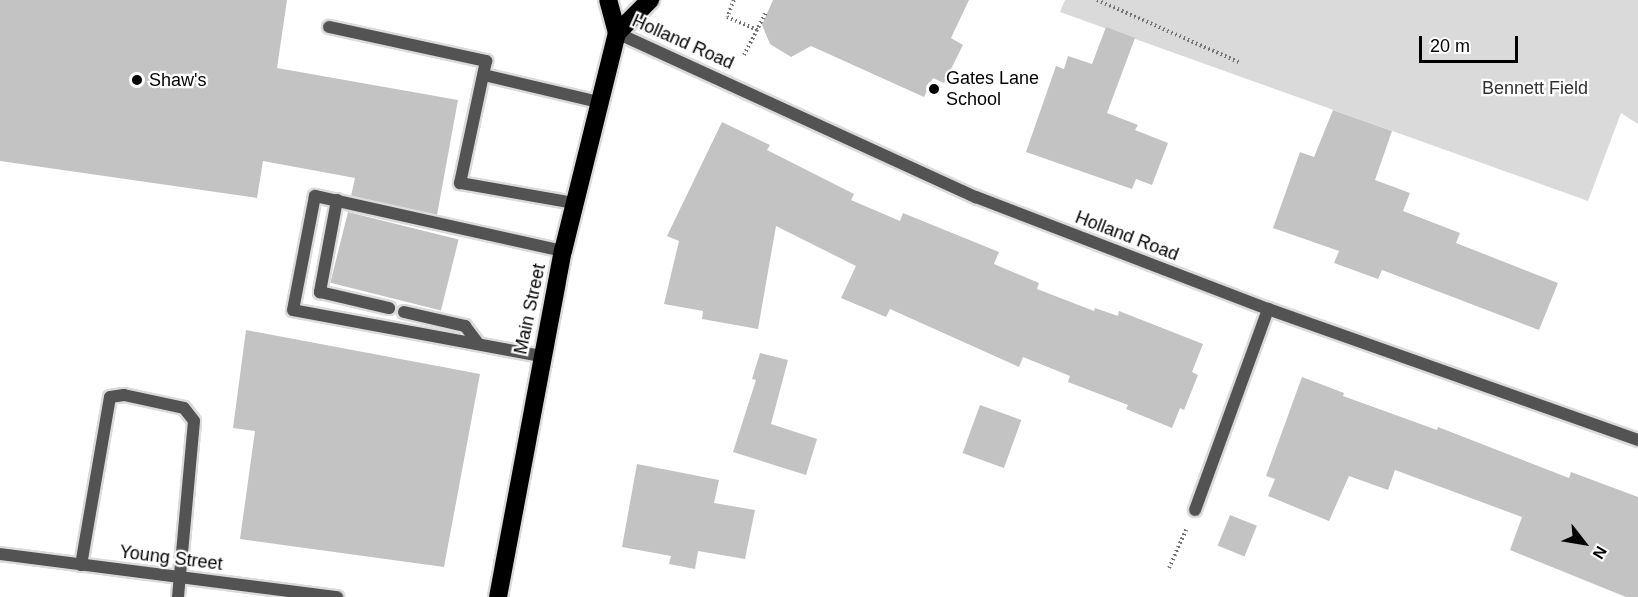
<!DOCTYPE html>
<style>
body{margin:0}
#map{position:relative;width:1638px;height:597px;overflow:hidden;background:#fff;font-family:Helvetica,sans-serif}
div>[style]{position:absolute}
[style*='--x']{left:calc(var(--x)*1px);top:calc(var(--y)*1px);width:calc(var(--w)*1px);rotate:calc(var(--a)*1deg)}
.green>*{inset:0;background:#dadada}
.building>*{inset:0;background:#c3c3c3;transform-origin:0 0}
.path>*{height:4px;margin-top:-2px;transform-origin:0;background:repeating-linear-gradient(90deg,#757575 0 1.5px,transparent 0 4.5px)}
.roads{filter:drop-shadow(2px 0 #dbdbdb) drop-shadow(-2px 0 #dbdbdb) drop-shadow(0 2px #dbdbdb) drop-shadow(0 -2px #dbdbdb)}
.lane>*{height:12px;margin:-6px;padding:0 6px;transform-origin:6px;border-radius:6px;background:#535353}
.street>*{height:12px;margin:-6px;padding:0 6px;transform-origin:6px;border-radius:6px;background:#535353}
.highway>*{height:18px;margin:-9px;padding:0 9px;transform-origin:9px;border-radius:9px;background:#000}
.dots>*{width:16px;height:16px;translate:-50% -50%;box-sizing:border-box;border:3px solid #fff;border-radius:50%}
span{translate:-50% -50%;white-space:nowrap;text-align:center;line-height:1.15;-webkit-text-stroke:4.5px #fff;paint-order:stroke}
.street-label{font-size:18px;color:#000}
.poi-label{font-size:18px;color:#000}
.left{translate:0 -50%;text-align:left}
.park-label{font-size:18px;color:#313131}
.north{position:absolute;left:1554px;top:513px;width:60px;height:60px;-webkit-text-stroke:4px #fff;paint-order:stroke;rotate:121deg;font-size:16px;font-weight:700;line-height:24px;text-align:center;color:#000}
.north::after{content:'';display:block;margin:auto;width:21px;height:27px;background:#000;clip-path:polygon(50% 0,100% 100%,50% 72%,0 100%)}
.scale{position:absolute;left:1419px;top:36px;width:99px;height:27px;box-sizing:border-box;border:3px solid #000;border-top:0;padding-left:8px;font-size:18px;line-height:21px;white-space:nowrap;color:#000;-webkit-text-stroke:4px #fff;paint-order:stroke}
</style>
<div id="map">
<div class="green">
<div style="clip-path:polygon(1065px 0,1638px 0,1638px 124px,1621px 113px,1588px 201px,1060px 12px)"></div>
</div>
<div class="building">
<div style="clip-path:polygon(0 0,287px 0,277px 68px,458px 100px,437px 215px,351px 196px,355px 178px,263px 161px,257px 198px,0 161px)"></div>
<div style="clip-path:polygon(773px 0,969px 0,951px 38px,963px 45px,944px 83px,933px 78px,924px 97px,811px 46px,791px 57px,770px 44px,762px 25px)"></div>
<div style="clip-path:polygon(1106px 27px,1135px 38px,1107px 113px,1138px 125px,1135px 130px,1168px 143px,1152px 185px,1136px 179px,1132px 189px,1026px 152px,1056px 66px,1064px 69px,1068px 56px,1092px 64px)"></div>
<div style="clip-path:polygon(1333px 110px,1392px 131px,1375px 180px,1410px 193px,1403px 211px,1460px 233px,1456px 243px,1558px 283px,1539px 330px,1382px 270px,1378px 279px,1334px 263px,1339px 251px,1273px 228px,1300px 152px,1314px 157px)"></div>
<div style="clip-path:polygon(722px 122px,770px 145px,767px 150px,854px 194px,851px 200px,900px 221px,903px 213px,999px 252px,994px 264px,1039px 283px,1037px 289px,1094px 311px,1095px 308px,1118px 316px,1119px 311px,1203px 344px,1192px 372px,1198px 375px,1184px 410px,1180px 408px,1172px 428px,1126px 409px,1128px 405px,1068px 382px,1070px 376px,1023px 357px,1019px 367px,890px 309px,886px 317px,841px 298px,856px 266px,776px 226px,758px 329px,702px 319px,703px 311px,664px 304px,679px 241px,667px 236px)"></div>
<div style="left:348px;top:212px;width:114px;height:73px;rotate:14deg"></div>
<div style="clip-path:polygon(246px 330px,480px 374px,444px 567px,240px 539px,255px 431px,233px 428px)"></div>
<div style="clip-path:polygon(760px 353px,788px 360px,771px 424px,817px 439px,806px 475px,733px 452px,756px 380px,752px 379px)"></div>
<div style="clip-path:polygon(1302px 377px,1344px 393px,1343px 396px,1437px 430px,1438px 427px,1569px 478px,1571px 472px,1638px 497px,1638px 597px,1626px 597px,1510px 550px,1522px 517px,1395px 470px,1388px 490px,1349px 476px,1329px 521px,1268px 496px,1275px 479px,1266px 476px)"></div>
<div style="left:980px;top:405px;width:44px;height:51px;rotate:20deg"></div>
<div style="clip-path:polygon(637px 464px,719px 480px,714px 503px,755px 510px,745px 559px,698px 551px,695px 569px,669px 564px,671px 556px,622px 547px)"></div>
<div style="left:1230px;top:515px;width:29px;height:33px;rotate:22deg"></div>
</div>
<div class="path">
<div style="--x:734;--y:0;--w:18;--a:112"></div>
<div style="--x:727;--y:17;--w:33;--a:23"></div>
<div style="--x:1097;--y:0;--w:155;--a:23.6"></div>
<div style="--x:744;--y:55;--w:48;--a:-62.9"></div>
<div style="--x:1169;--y:568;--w:42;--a:-65.9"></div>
</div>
<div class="roads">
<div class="lane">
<div style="--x:329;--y:27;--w:161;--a:12.2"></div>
<div style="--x:486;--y:61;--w:125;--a:102"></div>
<div style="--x:460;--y:183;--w:116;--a:10"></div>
<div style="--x:484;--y:75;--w:117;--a:13.3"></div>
<div style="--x:337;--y:200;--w:94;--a:100.5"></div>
<div style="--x:320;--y:292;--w:71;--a:13.1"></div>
<div style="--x:404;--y:312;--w:63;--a:12.9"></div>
<div style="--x:465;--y:326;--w:21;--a:53"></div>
<div style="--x:541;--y:356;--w:252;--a:-169.5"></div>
<div style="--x:293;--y:310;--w:116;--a:-79.1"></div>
<div style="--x:315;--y:196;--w:254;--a:12.5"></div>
<div style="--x:81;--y:565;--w:170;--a:-80.2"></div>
<div style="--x:110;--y:397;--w:14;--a:-8"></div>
<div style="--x:124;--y:395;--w:61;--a:12.2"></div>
<div style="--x:184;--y:408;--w:16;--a:52"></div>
<div style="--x:194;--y:421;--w:177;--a:95.2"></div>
</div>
<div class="street">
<div style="--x:617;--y:33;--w:395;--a:24.6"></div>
<div style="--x:976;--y:197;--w:313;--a:21"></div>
<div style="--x:1268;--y:309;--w:393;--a:19.5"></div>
<div style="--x:1195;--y:510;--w:214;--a:-70"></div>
<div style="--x:0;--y:554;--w:340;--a:7.3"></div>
</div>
<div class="highway">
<div style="--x:617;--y:33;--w:47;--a:-45"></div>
<div style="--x:498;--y:597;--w:352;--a:-79.4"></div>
<div style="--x:563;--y:251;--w:225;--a:-76.1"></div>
<div style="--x:617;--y:33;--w:34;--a:-105"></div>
</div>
</div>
<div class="dots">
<div style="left:137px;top:80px;background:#000"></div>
<div style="left:934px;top:89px;background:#000"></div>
</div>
<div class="street-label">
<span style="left:683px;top:42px;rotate:24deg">Holland Road</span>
<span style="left:1127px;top:236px;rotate:21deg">Holland Road</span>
<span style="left:530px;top:309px;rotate:-78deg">Main Street</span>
<span style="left:171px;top:558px;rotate:7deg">Young Street</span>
</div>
<div class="poi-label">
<span class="left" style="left:946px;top:89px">Gates Lane<br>School</span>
<span class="left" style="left:149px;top:80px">Shaw's</span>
</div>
<div class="park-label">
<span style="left:1535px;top:88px">Bennett Field</span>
</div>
<div class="north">N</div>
<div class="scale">20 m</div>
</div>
